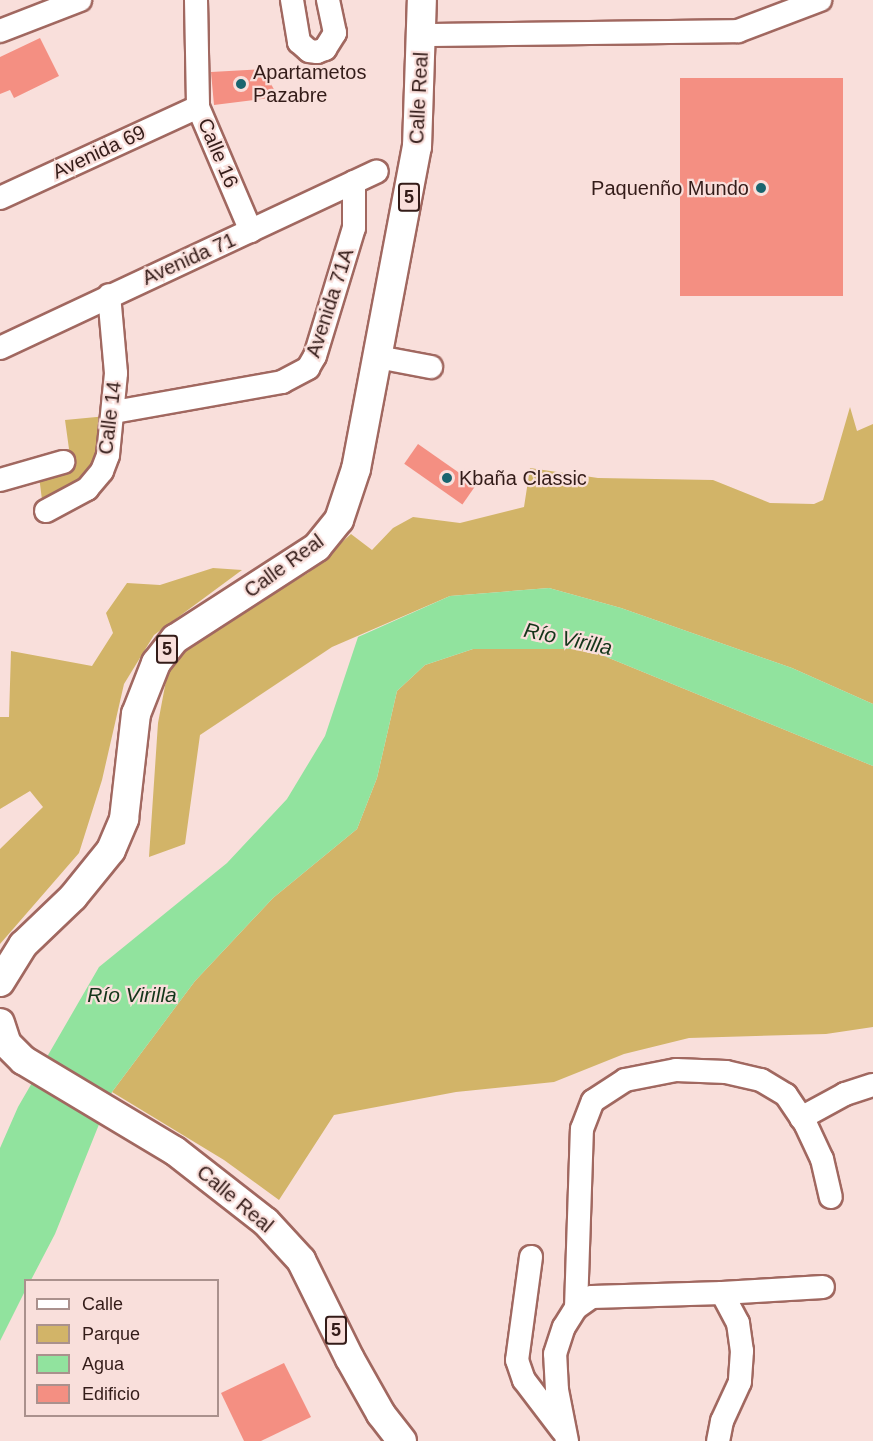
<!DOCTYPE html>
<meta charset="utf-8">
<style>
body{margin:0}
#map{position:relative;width:873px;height:1441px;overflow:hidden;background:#f9dfdb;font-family:Arial,sans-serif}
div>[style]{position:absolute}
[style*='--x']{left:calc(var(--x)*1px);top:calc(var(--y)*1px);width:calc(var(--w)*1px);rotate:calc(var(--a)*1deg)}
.green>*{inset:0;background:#d2b468}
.water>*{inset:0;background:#91e39e}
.building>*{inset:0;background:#f48f82;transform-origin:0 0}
.roads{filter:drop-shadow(2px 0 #a16860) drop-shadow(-2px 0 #a16860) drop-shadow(0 2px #a16860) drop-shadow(0 -2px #a16860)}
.minor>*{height:22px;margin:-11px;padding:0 11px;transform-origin:11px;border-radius:11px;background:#fff}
.major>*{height:28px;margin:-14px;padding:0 14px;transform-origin:14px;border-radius:14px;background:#fff}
.dots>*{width:16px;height:16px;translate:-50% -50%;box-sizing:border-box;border:3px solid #f9dfdb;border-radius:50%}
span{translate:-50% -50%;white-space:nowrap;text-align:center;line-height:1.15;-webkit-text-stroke:4.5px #f9dfdb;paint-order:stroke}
.shield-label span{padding:2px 4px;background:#f9dfdb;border:2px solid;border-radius:4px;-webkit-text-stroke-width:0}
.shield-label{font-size:18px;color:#341c19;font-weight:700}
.poi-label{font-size:20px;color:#341c19}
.left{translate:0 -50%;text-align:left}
.right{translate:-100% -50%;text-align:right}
.street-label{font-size:20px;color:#341c19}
.water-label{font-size:21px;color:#14351a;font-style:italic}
.legend{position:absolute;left:24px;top:1279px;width:195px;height:138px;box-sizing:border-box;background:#f9dfdb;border:2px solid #aa918d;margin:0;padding:8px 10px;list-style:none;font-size:18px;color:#341c19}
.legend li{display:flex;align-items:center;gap:12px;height:30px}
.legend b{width:30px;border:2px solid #aa918d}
</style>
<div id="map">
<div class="green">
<div style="clip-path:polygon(850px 407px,857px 431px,873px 424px,873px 704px,792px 668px,621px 608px,549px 588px,450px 596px,332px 647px,200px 735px,185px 844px,149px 857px,158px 723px,168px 670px,191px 642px,308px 573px,351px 534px,372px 550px,393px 528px,413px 517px,460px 523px,524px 507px,530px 468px,598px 478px,713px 480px,770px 503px,814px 504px,823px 500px)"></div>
<div style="clip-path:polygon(107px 416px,104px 441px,90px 476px,43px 508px,39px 476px,69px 449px,65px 420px)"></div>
<div style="clip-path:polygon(213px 568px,242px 570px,154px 635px,124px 684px,102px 780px,79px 853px,0 944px,0 849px,43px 807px,30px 791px,0 809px,0 717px,9px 717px,11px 651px,92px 666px,113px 633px,106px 613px,127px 583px,160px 585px)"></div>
<div style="clip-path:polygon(514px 646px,587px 649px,873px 766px,873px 1027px,826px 1034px,689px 1038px,624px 1054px,554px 1082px,456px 1092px,334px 1115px,279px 1200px,224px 1160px,112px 1092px,195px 981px,273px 898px,357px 829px,377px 778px,397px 691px,425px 665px,473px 649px)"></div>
</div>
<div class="water">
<div style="clip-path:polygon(549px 588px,621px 608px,792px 668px,873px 704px,873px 766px,587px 649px,473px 649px,425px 665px,397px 691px,377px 778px,357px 829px,273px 898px,195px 981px,112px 1092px,55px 1234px,31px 1280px,26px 1280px,25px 1291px,0 1341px,0 1148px,18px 1107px,99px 967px,227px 863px,287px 799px,325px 736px,358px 637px,450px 596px)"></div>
</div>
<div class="building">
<div style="clip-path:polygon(40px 38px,59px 76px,14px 98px,10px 90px,0 94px,0 57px)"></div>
<div style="clip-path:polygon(263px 69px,278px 97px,214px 105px,211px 72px)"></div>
<div style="left:680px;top:78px;width:163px;height:218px"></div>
<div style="left:418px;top:444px;width:71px;height:24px;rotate:35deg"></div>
<div style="clip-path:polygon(284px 1363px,311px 1417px,261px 1441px,244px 1441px,221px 1393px)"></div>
</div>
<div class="roads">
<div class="minor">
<div style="--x:196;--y:0;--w:107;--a:88.9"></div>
<div style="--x:198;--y:107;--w:135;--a:66.9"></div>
<div style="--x:292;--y:0;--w:43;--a:80.5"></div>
<div style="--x:299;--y:42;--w:13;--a:42"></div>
<div style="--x:309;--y:51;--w:8;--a:7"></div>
<div style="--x:317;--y:52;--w:9;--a:-21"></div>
<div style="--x:325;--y:49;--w:19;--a:-58"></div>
<div style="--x:335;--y:33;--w:34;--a:-102"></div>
<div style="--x:0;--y:31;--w:86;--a:-21.2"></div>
<div style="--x:422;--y:35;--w:316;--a:-0.7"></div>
<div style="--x:738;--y:31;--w:88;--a:-20.7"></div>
<div style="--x:0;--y:198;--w:218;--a:-24.7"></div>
<div style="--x:0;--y:348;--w:416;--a:-25.1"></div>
<div style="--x:378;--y:357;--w:54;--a:10.7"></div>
<div style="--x:114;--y:412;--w:171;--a:-10.1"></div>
<div style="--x:282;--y:382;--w:30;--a:-28"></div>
<div style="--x:308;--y:368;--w:14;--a:-60"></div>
<div style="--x:315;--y:356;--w:134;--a:-73.1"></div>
<div style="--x:354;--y:228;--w:46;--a:-90"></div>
<div style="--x:0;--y:480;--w:66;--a:-15.9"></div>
<div style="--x:46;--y:511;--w:47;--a:-28.2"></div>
<div style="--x:87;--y:489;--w:23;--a:-50"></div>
<div style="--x:102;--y:471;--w:17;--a:-69"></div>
<div style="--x:108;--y:455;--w:82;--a:-84.4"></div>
<div style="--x:116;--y:373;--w:78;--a:-95.1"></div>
<div style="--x:801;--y:1118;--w:50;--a:-28.6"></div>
<div style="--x:845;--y:1094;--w:29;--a:-18"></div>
<div style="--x:531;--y:1257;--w:104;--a:97.7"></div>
<div style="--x:517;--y:1360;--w:21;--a:71"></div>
<div style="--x:524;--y:1380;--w:63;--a:52.8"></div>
<div style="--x:722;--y:1293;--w:101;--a:-3.4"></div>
<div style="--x:576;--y:1308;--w:179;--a:-88.1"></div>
<div style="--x:582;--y:1129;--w:30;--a:-69"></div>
<div style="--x:593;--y:1101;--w:38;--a:-33"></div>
<div style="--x:625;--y:1080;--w:52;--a:-11.1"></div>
<div style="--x:676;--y:1070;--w:50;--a:2.3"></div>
<div style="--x:726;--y:1072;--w:36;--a:13"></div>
<div style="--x:761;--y:1080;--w:29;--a:31"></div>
<div style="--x:786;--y:1095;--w:36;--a:56"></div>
<div style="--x:806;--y:1125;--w:38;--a:65"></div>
<div style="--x:822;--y:1159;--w:39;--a:77"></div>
<div style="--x:567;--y:1441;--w:52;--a:-101.1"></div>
<div style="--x:557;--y:1390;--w:36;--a:-93"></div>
<div style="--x:555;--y:1354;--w:28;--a:-72"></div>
<div style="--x:564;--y:1327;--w:22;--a:-58"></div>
<div style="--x:576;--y:1308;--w:19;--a:-35"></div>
<div style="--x:592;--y:1297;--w:130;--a:-1.8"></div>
<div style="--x:722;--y:1293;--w:34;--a:62"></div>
<div style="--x:738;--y:1323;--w:28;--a:82"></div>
<div style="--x:742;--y:1351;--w:31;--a:94"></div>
<div style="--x:740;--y:1382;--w:43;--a:114.8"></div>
<div style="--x:722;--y:1421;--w:20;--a:101"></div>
</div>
<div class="major">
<div style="--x:0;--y:982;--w:44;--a:-58.1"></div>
<div style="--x:23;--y:945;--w:69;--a:-43.8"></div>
<div style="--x:73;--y:897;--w:60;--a:-51"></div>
<div style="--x:111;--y:850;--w:34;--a:-67"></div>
<div style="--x:124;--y:819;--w:106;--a:-83.5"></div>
<div style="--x:136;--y:714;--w:55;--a:-68.6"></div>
<div style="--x:156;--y:663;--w:31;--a:-52"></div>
<div style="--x:175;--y:639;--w:169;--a:-32.9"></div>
<div style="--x:317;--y:547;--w:35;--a:-51"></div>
<div style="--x:339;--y:520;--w:54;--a:-71.6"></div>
<div style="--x:356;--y:469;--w:328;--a:-79.3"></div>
<div style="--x:417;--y:147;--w:147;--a:-88.1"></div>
<div style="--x:0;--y:1023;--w:22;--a:72"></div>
<div style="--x:7;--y:1044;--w:23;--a:45"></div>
<div style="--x:23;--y:1060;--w:177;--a:30.9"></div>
<div style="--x:175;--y:1151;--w:115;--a:38"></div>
<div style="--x:266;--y:1222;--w:52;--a:47.4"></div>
<div style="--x:301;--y:1260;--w:110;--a:63.7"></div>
<div style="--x:350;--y:1359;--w:63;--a:60.6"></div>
<div style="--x:381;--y:1414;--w:34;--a:52"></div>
</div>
</div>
<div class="dots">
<div style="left:241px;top:84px;background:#19656f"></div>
<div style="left:761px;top:188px;background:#19656f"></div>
<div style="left:447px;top:478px;background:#19656f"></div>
</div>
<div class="shield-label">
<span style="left:409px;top:197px">5</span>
<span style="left:167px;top:649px">5</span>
<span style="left:336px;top:1330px">5</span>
</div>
<div class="poi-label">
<span class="left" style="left:253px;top:84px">Apartametos<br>Pazabre</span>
<span class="right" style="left:749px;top:188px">Paquenño Mundo</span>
<span class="left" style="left:459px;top:478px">Kbaña Classic</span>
</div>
<div class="street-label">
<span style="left:419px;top:98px;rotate:-87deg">Calle Real</span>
<span style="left:99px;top:152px;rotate:-25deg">Avenida 69</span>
<span style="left:218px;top:153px;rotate:67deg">Calle 16</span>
<span style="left:189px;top:259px;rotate:-24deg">Avenida 71</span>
<span style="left:330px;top:303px;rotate:-72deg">Avenida 71A</span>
<span style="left:110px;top:418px;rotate:-83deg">Calle 14</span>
<span style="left:284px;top:566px;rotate:-36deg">Calle Real</span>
<span style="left:235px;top:1199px;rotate:40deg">Calle Real</span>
</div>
<div class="water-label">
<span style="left:568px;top:639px;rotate:12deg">Río Virilla</span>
<span style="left:132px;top:995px">Río Virilla</span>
</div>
<ul class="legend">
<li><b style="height:8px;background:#fff"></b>Calle</li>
<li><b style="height:16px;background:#d2b468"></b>Parque</li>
<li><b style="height:16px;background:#91e39e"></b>Agua</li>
<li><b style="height:16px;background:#f48f82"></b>Edificio</li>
</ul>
</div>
